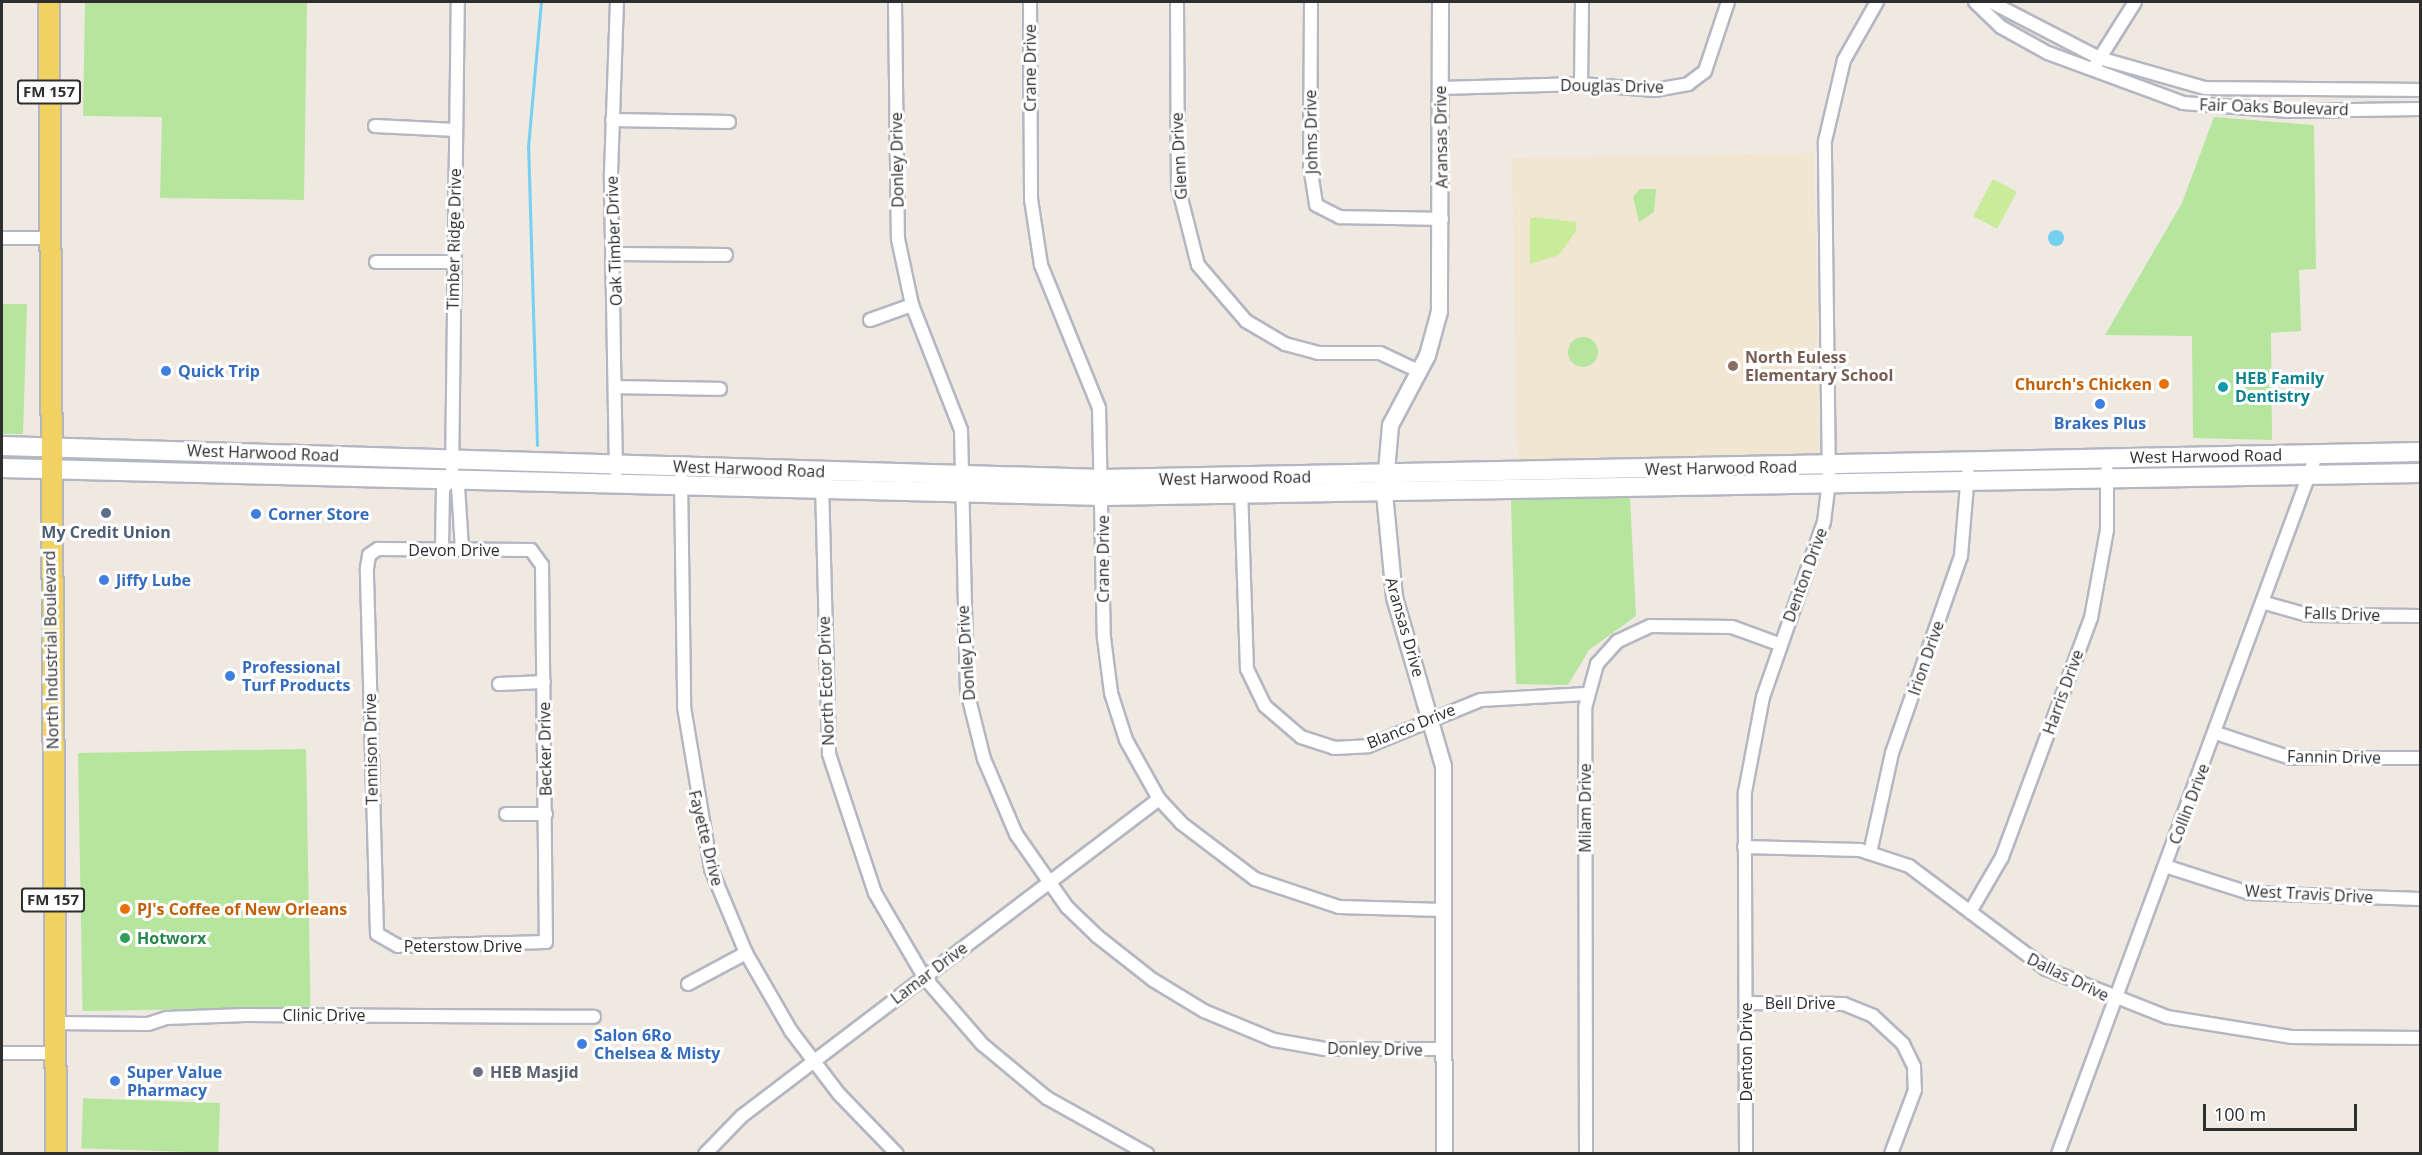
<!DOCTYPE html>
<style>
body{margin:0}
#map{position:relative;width:2422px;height:1155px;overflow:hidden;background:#efe9e1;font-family:"Open Sans",sans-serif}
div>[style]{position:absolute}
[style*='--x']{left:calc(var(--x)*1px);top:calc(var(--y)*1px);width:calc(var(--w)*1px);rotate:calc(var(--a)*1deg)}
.education>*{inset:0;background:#f0e6d1;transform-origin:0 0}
.green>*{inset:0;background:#b6e59e;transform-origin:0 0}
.round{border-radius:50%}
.pitch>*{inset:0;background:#c9ec9a;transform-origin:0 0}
.water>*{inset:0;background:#75cff0}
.stream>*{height:3px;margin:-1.5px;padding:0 1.5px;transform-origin:1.5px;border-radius:1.5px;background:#75cff0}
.roads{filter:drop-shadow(2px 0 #b4b7c1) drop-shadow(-2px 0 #b4b7c1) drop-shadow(0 2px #b4b7c1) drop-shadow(0 -2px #b4b7c1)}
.minor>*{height:12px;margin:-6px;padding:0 6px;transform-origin:6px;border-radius:6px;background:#fff}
.tertiary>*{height:15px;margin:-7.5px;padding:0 7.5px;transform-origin:7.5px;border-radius:7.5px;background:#fff}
.secondary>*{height:18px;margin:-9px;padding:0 9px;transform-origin:9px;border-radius:9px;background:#fff}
.primary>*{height:20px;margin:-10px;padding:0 10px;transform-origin:10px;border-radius:10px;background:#f2d163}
.dots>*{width:16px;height:16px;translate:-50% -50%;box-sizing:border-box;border:3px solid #fff;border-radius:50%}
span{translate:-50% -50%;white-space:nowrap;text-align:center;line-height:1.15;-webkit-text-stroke:6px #fff;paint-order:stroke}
.shield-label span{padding:2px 4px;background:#fff;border:2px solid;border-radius:4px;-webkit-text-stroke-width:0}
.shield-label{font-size:15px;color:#2e2e2e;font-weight:700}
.street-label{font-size:16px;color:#2e2e2e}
.education-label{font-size:16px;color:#785e54;font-weight:700}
.left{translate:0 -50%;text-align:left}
.shop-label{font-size:16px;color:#366cbe;font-weight:700}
.culture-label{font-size:16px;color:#0d838f;font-weight:700}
.food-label{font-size:16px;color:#c56008;font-weight:700}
.right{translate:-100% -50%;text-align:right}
.service-label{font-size:16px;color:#4e5e75;font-weight:700}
.leisure-label{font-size:16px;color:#27864d;font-weight:700}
.worship-label{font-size:16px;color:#5b616d;font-weight:700}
.frame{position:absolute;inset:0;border:3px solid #2e2e2e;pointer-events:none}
.scale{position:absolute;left:2203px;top:1104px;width:154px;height:27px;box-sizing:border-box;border:3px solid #2e2e2e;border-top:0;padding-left:8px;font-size:18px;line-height:21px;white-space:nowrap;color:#2e2e2e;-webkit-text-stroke:4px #fff;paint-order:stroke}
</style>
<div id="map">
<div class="education">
<div style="left:1814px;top:153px;width:303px;height:302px;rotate:89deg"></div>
</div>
<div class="green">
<div style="clip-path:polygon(85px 2px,307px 2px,304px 200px,160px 198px,162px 117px,83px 116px)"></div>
<div style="clip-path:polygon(2214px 117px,2314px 125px,2316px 269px,2299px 270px,2301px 331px,2271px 333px,2272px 440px,2193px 438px,2192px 336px,2105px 335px,2182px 203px)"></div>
<div style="clip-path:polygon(1640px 189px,1656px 189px,1654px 212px,1639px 222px,1633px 197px)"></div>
<div style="clip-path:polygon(2px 304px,27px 304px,23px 434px,2px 434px)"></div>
<div class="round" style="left:1568px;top:337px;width:30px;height:30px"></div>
<div style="clip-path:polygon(1630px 497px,1636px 616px,1589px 650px,1568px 685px,1516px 684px,1511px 500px)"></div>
<div style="left:306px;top:749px;width:258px;height:228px;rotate:89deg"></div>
<div style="left:220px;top:1103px;width:50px;height:137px;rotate:92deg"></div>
</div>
<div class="pitch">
<div style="left:1993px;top:179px;width:27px;height:42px;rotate:28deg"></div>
<div style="clip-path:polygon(1534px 217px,1576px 222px,1576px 231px,1559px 255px,1530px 264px,1530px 219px)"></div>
</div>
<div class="water">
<div class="round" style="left:2048px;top:230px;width:16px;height:16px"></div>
</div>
<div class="stream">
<div style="--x:537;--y:445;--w:298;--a:-91.7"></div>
<div style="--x:528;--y:147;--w:146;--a:-84.9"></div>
</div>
<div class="roads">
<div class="minor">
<div style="--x:895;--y:2;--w:237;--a:89.3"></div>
<div style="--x:898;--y:239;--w:67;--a:78"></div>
<div style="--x:912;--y:305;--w:134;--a:68.6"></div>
<div style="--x:961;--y:430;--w:261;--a:88.7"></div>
<div style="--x:967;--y:691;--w:70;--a:76"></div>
<div style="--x:984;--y:759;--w:82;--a:66.9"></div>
<div style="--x:1016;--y:834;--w:89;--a:55.1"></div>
<div style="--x:1067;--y:907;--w:42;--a:44"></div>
<div style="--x:1097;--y:936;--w:71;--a:38.2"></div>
<div style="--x:1153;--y:980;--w:60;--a:31.3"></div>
<div style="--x:1204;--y:1011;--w:76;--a:22.5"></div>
<div style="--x:1274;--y:1040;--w:52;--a:10"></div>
<div style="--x:1325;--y:1049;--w:119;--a:0"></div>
<div style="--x:1030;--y:2;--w:197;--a:89.7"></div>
<div style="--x:1031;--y:199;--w:67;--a:81.4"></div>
<div style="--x:1041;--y:265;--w:154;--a:67.9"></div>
<div style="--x:1099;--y:408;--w:230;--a:88.8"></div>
<div style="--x:1104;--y:638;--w:55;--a:82.7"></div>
<div style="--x:1111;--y:693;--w:49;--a:72.3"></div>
<div style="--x:1126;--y:740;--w:68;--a:60.8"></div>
<div style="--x:1159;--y:799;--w:33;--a:47"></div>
<div style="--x:1181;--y:823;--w:93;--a:37.1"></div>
<div style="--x:1255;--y:879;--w:89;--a:18.4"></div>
<div style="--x:1339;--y:907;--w:104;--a:1.7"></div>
<div style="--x:1177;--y:2;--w:184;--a:89.7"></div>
<div style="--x:1178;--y:186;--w:81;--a:75.8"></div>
<div style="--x:1198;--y:265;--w:74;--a:49.4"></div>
<div style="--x:1246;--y:321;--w:45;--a:30.5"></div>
<div style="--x:1285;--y:344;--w:34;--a:15"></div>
<div style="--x:1318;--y:353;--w:62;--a:0"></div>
<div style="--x:1380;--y:353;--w:42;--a:25.3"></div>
<div style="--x:1311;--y:2;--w:164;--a:90.3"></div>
<div style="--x:1310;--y:166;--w:39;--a:81"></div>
<div style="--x:1316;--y:205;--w:27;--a:27"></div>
<div style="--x:1340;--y:217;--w:102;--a:1.1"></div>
<div style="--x:1975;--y:2;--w:36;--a:44"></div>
<div style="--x:2001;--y:27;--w:54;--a:29"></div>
<div style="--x:2048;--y:53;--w:144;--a:20.3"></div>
<div style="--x:2183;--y:103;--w:106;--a:4.3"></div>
<div style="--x:2289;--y:111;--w:131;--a:-0.9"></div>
<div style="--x:1991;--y:2;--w:122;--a:27.4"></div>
<div style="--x:2099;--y:58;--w:110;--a:15.8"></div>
<div style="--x:2205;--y:88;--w:215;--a:0.5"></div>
<div style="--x:2096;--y:64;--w:73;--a:-57.8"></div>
<div style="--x:1581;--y:84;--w:82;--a:-89.3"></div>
<div style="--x:1441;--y:88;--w:140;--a:-1.6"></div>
<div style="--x:1581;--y:84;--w:74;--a:4.6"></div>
<div style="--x:1655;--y:90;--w:34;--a:-10"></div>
<div style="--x:1688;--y:84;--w:21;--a:-37"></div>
<div style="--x:1705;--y:71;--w:73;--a:-71.6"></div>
<div style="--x:612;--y:120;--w:117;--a:1"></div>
<div style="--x:375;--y:126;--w:81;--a:2.8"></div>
<div style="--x:2;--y:238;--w:47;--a:0"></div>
<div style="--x:615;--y:254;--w:111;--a:0.5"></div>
<div style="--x:376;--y:262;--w:77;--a:0"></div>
<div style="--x:870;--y:320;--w:45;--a:-19.7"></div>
<div style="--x:617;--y:387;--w:103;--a:1.1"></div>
<div style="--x:616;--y:471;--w:298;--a:-91"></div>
<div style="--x:611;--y:173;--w:171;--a:-88"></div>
<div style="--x:452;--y:476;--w:474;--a:-89.3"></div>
<div style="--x:452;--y:476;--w:12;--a:59"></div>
<div style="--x:458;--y:486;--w:64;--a:86.4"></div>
<div style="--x:681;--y:478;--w:229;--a:89.2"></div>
<div style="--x:684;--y:707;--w:164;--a:80.5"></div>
<div style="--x:711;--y:869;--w:91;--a:67.4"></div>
<div style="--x:746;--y:953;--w:90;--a:60"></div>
<div style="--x:791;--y:1031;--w:79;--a:52.7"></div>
<div style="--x:839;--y:1094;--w:83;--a:46"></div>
<div style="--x:822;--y:483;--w:271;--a:88.5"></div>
<div style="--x:829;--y:754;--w:146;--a:71.7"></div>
<div style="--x:875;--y:893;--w:97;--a:59.7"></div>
<div style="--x:924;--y:977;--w:89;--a:49.1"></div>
<div style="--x:982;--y:1044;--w:85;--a:39.7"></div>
<div style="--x:1047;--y:1098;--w:115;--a:29.2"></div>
<div style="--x:1241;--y:489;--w:180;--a:88.1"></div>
<div style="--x:1247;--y:669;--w:41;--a:64.1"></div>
<div style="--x:1265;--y:706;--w:48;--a:40.7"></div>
<div style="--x:1301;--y:737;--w:35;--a:18"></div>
<div style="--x:1334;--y:748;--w:34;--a:-3"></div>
<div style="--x:1368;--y:746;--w:122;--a:-22.2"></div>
<div style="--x:1481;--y:700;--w:105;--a:-3.3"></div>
<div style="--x:378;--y:549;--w:153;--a:0.4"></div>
<div style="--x:531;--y:550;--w:19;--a:54"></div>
<div style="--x:542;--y:565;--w:377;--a:89.4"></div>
<div style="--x:546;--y:942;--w:148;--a:178.5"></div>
<div style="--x:398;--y:946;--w:24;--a:-150"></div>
<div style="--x:377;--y:934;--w:366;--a:-91.6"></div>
<div style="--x:367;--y:568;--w:13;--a:-81"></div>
<div style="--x:369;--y:555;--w:11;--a:-34"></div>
<div style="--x:442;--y:550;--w:61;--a:-89.1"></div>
<div style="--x:443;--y:489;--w:16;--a:-55"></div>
<div style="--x:2265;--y:603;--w:45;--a:15.6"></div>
<div style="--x:2308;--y:615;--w:112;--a:0.5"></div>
<div style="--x:499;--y:684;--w:45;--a:-2.5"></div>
<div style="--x:2216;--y:733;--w:79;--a:18.4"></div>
<div style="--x:2291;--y:758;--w:129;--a:0"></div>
<div style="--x:506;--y:814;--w:40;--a:0"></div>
<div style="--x:1744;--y:847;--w:116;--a:1.5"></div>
<div style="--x:1860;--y:850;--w:52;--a:18.1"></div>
<div style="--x:1909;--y:866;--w:171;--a:36.9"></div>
<div style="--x:2046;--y:969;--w:130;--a:21.6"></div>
<div style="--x:2167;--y:1017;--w:127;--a:9.1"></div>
<div style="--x:2292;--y:1037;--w:128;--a:0.4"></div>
<div style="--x:1870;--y:853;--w:102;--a:-77.6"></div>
<div style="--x:1892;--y:753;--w:209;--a:-70.7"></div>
<div style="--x:1961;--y:556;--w:83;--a:-85.2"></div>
<div style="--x:2165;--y:866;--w:88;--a:17.8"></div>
<div style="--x:2249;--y:893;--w:171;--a:2"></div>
<div style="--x:1970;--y:912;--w:64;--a:-59.8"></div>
<div style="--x:2002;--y:857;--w:255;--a:-69.6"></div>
<div style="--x:2091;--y:618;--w:89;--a:-79.7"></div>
<div style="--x:2107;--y:530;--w:59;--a:-90"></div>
<div style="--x:688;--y:984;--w:66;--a:-28.1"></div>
<div style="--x:1746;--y:1003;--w:98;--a:0.6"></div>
<div style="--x:1844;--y:1004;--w:31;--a:22"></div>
<div style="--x:1873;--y:1016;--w:41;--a:43"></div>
<div style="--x:1903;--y:1044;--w:25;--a:64"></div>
<div style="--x:1914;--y:1067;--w:23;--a:88"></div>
<div style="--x:1915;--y:1090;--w:68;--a:110.6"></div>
<div style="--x:55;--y:1023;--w:93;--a:0.6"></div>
<div style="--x:148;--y:1024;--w:19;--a:-18"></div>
<div style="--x:166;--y:1018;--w:79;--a:-2.2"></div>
<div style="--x:245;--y:1015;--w:349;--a:0.3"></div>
<div style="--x:2;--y:1053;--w:53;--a:0"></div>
<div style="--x:705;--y:1154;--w:53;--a:-45.8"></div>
<div style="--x:742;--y:1116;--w:524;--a:-37.24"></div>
<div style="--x:1586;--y:1154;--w:446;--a:-90.1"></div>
<div style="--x:1585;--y:708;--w:46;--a:-74.7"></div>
<div style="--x:1597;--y:664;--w:31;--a:-48"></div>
<div style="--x:1618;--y:641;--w:35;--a:-25"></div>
<div style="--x:1650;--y:626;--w:82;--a:0.7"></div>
<div style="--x:1732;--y:627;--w:50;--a:19.9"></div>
<div style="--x:1746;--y:1154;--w:362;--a:-90.2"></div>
<div style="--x:1745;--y:792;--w:97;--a:-79.3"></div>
<div style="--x:1763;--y:697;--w:185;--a:-70.8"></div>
<div style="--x:1824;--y:522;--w:39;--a:-83"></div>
<div style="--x:1829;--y:483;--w:342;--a:-90.7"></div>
<div style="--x:1825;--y:141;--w:83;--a:-76.8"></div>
<div style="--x:1844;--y:60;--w:67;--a:-60.4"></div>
<div style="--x:2058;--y:1154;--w:747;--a:-69.72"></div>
</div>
<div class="tertiary">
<div style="--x:1440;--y:2;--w:309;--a:90.2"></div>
<div style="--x:1439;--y:311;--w:46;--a:105.3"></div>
<div style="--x:1427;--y:355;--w:79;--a:117.9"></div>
<div style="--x:1390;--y:425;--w:68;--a:95"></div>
<div style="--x:1384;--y:493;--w:104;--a:84.5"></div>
<div style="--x:1394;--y:597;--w:176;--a:73.8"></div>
<div style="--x:1443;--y:766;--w:388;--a:89.9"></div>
</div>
<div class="secondary">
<div style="--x:2;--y:446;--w:1101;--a:1.72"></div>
<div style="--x:1103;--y:479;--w:1317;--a:-1.17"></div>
<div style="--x:2;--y:468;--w:1101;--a:1.46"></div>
<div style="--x:1103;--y:496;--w:1317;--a:-1"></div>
</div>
<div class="primary">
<div style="--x:49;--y:2;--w:1152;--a:89.65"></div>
</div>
</div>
<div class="dots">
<div style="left:1733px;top:366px;background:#8d6e63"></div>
<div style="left:166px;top:371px;background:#3f7fe0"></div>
<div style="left:2164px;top:384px;background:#e8710a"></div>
<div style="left:2223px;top:387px;background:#0f9aa8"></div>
<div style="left:2100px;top:404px;background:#3f7fe0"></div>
<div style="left:106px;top:513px;background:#5c6f8a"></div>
<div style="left:256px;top:514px;background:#3f7fe0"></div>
<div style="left:104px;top:580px;background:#3f7fe0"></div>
<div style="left:230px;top:676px;background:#3f7fe0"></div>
<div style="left:125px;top:909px;background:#e8710a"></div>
<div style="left:125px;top:938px;background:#2e9e5b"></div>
<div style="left:582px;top:1044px;background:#3f7fe0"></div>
<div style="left:478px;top:1072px;background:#6b7280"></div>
<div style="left:115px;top:1081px;background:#3f7fe0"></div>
</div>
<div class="shield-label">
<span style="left:49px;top:92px">FM 157</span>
<span style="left:53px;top:900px">FM 157</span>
</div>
<div class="street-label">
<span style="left:1030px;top:68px;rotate:-90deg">Crane Drive</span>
<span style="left:1612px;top:86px;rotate:1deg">Douglas Drive</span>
<span style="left:2274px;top:107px;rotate:2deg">Fair Oaks Boulevard</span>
<span style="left:1311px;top:132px;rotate:-91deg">Johns Drive</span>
<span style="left:1441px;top:137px;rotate:-91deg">Aransas Drive</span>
<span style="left:1179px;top:156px;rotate:-93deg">Glenn Drive</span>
<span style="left:897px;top:160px;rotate:-91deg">Donley Drive</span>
<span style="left:454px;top:239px;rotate:-89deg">Timber Ridge Drive</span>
<span style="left:614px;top:241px;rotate:-92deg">Oak Timber Drive</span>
<span style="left:263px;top:453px;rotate:2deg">West Harwood Road</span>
<span style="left:2206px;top:456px;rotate:-1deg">West Harwood Road</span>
<span style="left:1721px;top:468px;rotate:-1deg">West Harwood Road</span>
<span style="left:749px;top:469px;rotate:2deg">West Harwood Road</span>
<span style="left:1235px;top:478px;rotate:-1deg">West Harwood Road</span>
<span style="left:454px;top:550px">Devon Drive</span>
<span style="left:1103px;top:559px;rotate:-90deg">Crane Drive</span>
<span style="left:1805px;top:575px;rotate:-70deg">Denton Drive</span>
<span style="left:2342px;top:614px;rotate:2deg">Falls Drive</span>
<span style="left:1405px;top:627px;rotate:74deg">Aransas Drive</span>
<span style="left:51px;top:650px;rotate:-91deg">North Industrial Boulevard</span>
<span style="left:966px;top:653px;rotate:-94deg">Donley Drive</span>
<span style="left:1926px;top:658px;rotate:-71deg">Irion Drive</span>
<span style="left:826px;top:681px;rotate:-92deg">North Ector Drive</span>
<span style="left:2063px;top:692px;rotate:-70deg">Harris Drive</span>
<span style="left:1411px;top:726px;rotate:-22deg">Blanco Drive</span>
<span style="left:371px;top:749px;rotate:-91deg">Tennison Drive</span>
<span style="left:545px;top:749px;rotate:-91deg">Becker Drive</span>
<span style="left:2334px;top:757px;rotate:1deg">Fannin Drive</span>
<span style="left:2189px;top:804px;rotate:-69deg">Collin Drive</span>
<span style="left:1585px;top:808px;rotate:-90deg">Milam Drive</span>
<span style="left:706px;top:838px;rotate:76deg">Fayette Drive</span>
<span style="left:2309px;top:894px;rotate:3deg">West Travis Drive</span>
<span style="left:463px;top:946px">Peterstow Drive</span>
<span style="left:929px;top:973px;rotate:-37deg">Lamar Drive</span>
<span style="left:2068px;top:977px;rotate:26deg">Dallas Drive</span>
<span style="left:1800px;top:1003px">Bell Drive</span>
<span style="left:324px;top:1015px">Clinic Drive</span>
<span style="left:1375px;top:1049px;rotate:1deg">Donley Drive</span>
<span style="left:1746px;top:1052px;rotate:-90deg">Denton Drive</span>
</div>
<div class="education-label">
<span class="left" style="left:1745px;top:366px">North Euless<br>Elementary School</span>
</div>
<div class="shop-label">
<span class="left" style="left:178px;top:371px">Quick Trip</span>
<span style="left:2100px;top:423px">Brakes Plus</span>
<span class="left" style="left:268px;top:514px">Corner Store</span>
<span class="left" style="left:116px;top:580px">Jiffy Lube</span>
<span class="left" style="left:242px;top:676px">Professional<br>Turf Products</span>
<span class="left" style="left:594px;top:1044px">Salon 6Ro<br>Chelsea &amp; Misty</span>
<span class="left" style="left:127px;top:1081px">Super Value<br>Pharmacy</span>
</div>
<div class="culture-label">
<span class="left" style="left:2235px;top:387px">HEB Family<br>Dentistry</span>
</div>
<div class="food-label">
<span class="right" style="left:2152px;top:384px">Church's Chicken</span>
<span class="left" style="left:137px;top:909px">PJ's Coffee of New Orleans</span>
</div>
<div class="service-label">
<span style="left:106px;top:532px">My Credit Union</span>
</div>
<div class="leisure-label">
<span class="left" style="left:137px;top:938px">Hotworx</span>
</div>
<div class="worship-label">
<span class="left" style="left:490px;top:1072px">HEB Masjid</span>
</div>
<div class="frame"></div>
<div class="scale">100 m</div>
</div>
